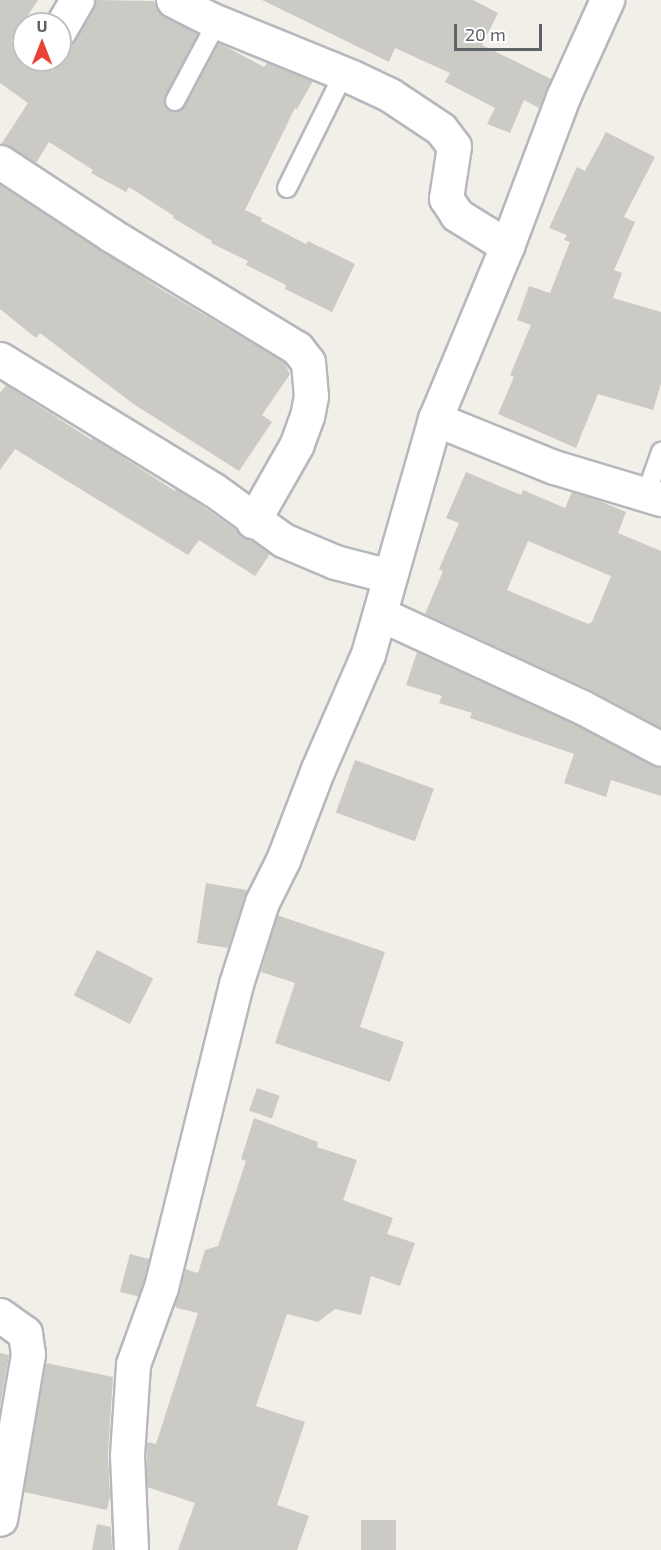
<!DOCTYPE html>
<style>
body{margin:0}
#map{position:relative;width:661px;height:1550px;overflow:hidden;background:#f1efe8;font-family:"Exo 2",sans-serif}
div>[style]{position:absolute}
[style*='--x']{left:calc(var(--x)*1px);top:calc(var(--y)*1px);width:calc(var(--w)*1px);rotate:calc(var(--a)*1deg)}
.building>*{inset:0;background:#cccac5;transform-origin:0 0}
.roads{filter:drop-shadow(2px 0 #b5b8bc) drop-shadow(-2px 0 #b5b8bc) drop-shadow(0 2px #b5b8bc) drop-shadow(0 -2px #b5b8bc)}
.lane>*{height:18px;margin:-9px;padding:0 9px;transform-origin:9px;border-radius:9px;background:#fff}
.street>*{height:33px;margin:-16.5px;padding:0 16.5px;transform-origin:16.5px;border-radius:16.5px;background:#fff}
span{translate:-50% -50%;white-space:nowrap;text-align:center;line-height:1.15;-webkit-text-stroke:6px #fff;paint-order:stroke}
.north{position:absolute;left:12px;top:12px;width:60px;height:60px;box-sizing:border-box;background:#fff;border:2px solid #bfc1c3;border-radius:50%;rotate:0deg;font-size:16px;font-weight:700;line-height:24px;text-align:center;color:#5f6368}
.north::after{content:'';display:block;margin:auto;width:21px;height:27px;background:#ea4335;clip-path:polygon(50% 0,100% 100%,50% 72%,0 100%)}
.scale{position:absolute;left:454px;top:24px;width:88px;height:27px;box-sizing:border-box;border:3px solid #5f6368;border-top:0;padding-left:8px;font-size:18px;line-height:21px;white-space:nowrap;color:#5f6368;-webkit-text-stroke:4px #fff;paint-order:stroke}
</style>
<div id="map">
<div class="building">
<div style="clip-path:polygon(0 0,38px 0,11px 41px,24px 50px,24px 60px,38px 60px,53px 71px,67px 46px,76px 38px,96px 0,154px 1px,157px 10px,164px 16px,198px 34px,165px 96px,165px 106px,170px 111px,180px 111px,185px 106px,219px 43px,264px 67px,267px 63px,313px 81px,297px 109px,295px 108px,245px 210px,262px 218px,261px 221px,306px 244px,308px 241px,355px 264px,332px 312px,285px 289px,286px 285px,246px 265px,248px 261px,211px 243px,212px 241px,173px 218px,174px 216px,129px 187px,126px 192px,91px 173px,93px 170px,49px 142px,36px 163px,2px 143px,28px 103px,0 83px)"></div>
<div style="clip-path:polygon(262px 0,473px 0,498px 13px,482px 45px,551px 79px,539px 108px,524px 100px,510px 133px,487px 124px,495px 108px,445px 82px,450px 73px,395px 48px,389px 62px)"></div>
<div style="clip-path:polygon(606px 132px,655px 157px,624px 217px,635px 222px,614px 270px,622px 273px,613px 298px,661px 312px,661px 384px,653px 410px,598px 394px,576px 448px,498px 414px,514px 377px,510px 375px,531px 325px,517px 320px,529px 286px,550px 293px,570px 242px,564px 240px,567px 235px,549px 228px,577px 167px,585px 171px)"></div>
<div style="clip-path:polygon(0 184px,164px 291px,284px 362px,290px 374px,262px 415px,272px 422px,239px 471px,132px 403px,40px 333px,36px 338px,0 309px)"></div>
<div style="clip-path:polygon(6px 385px,92px 440px,93px 438px,175px 491px,176px 489px,195px 501px,270px 554px,255px 576px,199px 540px,188px 555px,15px 449px,0 470px,0 393px)"></div>
<div style="clip-path:polygon(evenodd,466px 472px,521px 495px,523px 490px,565px 508px,572px 492px,595px 499px,626px 512px,618px 533px,661px 551px,661px 728px,590px 690px,425px 614px,443px 571px,439px 569px,459px 523px,446px 518px,466px 472px,528px 541px,611px 576px,592px 622px,588px 624px,507px 590px,528px 541px)"></div>
<div style="clip-path:polygon(417px 652px,574px 724px,661px 768px,661px 796px,611px 780px,606px 797px,564px 783px,574px 754px,470px 718px,472px 713px,439px 703px,442px 696px,406px 685px)"></div>
<div style="left:355px;top:760px;width:84px;height:56px;rotate:20deg"></div>
<div style="clip-path:polygon(206px 883px,247px 890px,228px 948px,197px 943px)"></div>
<div style="clip-path:polygon(277px 915px,385px 952px,360px 1027px,404px 1042px,390px 1082px,275px 1043px,295px 983px,261px 972px)"></div>
<div style="left:97px;top:950px;width:63px;height:51px;rotate:27deg"></div>
<div style="left:257px;top:1088px;width:24px;height:24px;rotate:19deg"></div>
<div style="clip-path:polygon(254px 1118px,318px 1142px,317px 1147px,357px 1160px,343px 1200px,393px 1218px,387px 1234px,415px 1243px,400px 1286px,371px 1276px,361px 1315px,335px 1309px,318px 1322px,287px 1314px,256px 1406px,305px 1422px,277px 1505px,309px 1516px,297px 1550px,178px 1550px,195px 1503px,147px 1487px,147px 1442px,156px 1444px,198px 1313px,177px 1308px,174px 1305px,185px 1269px,198px 1273px,205px 1250px,218px 1246px,246px 1161px,241px 1159px)"></div>
<div style="left:130px;top:1254px;width:20px;height:39px;rotate:15deg"></div>
<div style="clip-path:polygon(0 1353px,9px 1355px,0 1407px)"></div>
<div style="clip-path:polygon(46px 1363px,113px 1377px,108px 1454px,110px 1496px,107px 1510px,24px 1492px)"></div>
<div style="left:361px;top:1520px;width:35px;height:30px"></div>
<div style="clip-path:polygon(97px 1524px,111px 1527px,112px 1550px,92px 1550px)"></div>
</div>
<div class="roads">
<div class="lane">
<div style="--x:175;--y:101;--w:89;--a:-62"></div>
<div style="--x:287;--y:188;--w:128;--a:-63.6"></div>
<div style="--x:646;--y:494;--w:45;--a:-70.3"></div>
</div>
<div class="street">
<div style="--x:173;--y:0;--w:42;--a:27.2"></div>
<div style="--x:210;--y:19;--w:153;--a:22.2"></div>
<div style="--x:352;--y:77;--w:42;--a:25.3"></div>
<div style="--x:390;--y:95;--w:61;--a:33.7"></div>
<div style="--x:441;--y:129;--w:21;--a:53"></div>
<div style="--x:454;--y:146;--w:53;--a:98.7"></div>
<div style="--x:446;--y:198;--w:20;--a:57"></div>
<div style="--x:457;--y:215;--w:59;--a:31.8"></div>
<div style="--x:60;--y:29;--w:34;--a:-60"></div>
<div style="--x:0;--y:162;--w:133;--a:33.3"></div>
<div style="--x:111;--y:235;--w:218;--a:31.3"></div>
<div style="--x:297;--y:348;--w:18;--a:52"></div>
<div style="--x:308;--y:362;--w:34;--a:85"></div>
<div style="--x:311;--y:396;--w:20;--a:101"></div>
<div style="--x:307;--y:416;--w:30;--a:110"></div>
<div style="--x:297;--y:444;--w:89;--a:119.7"></div>
<div style="--x:0;--y:359;--w:251;--a:31.5"></div>
<div style="--x:214;--y:490;--w:85;--a:35.9"></div>
<div style="--x:283;--y:540;--w:56;--a:22.9"></div>
<div style="--x:335;--y:562;--w:56;--a:14.5"></div>
<div style="--x:435;--y:419;--w:128;--a:22"></div>
<div style="--x:554;--y:467;--w:112;--a:16.7"></div>
<div style="--x:380;--y:614;--w:222;--a:24.7"></div>
<div style="--x:582;--y:707;--w:89;--a:28"></div>
<div style="--x:0;--y:1315;--w:31;--a:36"></div>
<div style="--x:25;--y:1333;--w:21;--a:82"></div>
<div style="--x:28;--y:1354;--w:167;--a:99.6"></div>
<div style="--x:131;--y:1550;--w:95;--a:-92.4"></div>
<div style="--x:127;--y:1455;--w:91;--a:-86.2"></div>
<div style="--x:133;--y:1364;--w:82;--a:-70"></div>
<div style="--x:161;--y:1287;--w:312;--a:-76.1"></div>
<div style="--x:236;--y:984;--w:86;--a:-72.4"></div>
<div style="--x:262;--y:902;--w:47;--a:-63.4"></div>
<div style="--x:283;--y:860;--w:97;--a:-69"></div>
<div style="--x:318;--y:769;--w:125;--a:-66.5"></div>
<div style="--x:368;--y:654;--w:244;--a:-74.1"></div>
<div style="--x:435;--y:419;--w:187;--a:-67.4"></div>
<div style="--x:507;--y:246;--w:159;--a:-69.4"></div>
<div style="--x:563;--y:97;--w:107;--a:-65.6"></div>
</div>
</div>
<div class="north">U</div>
<div class="scale">20 m</div>
</div>
